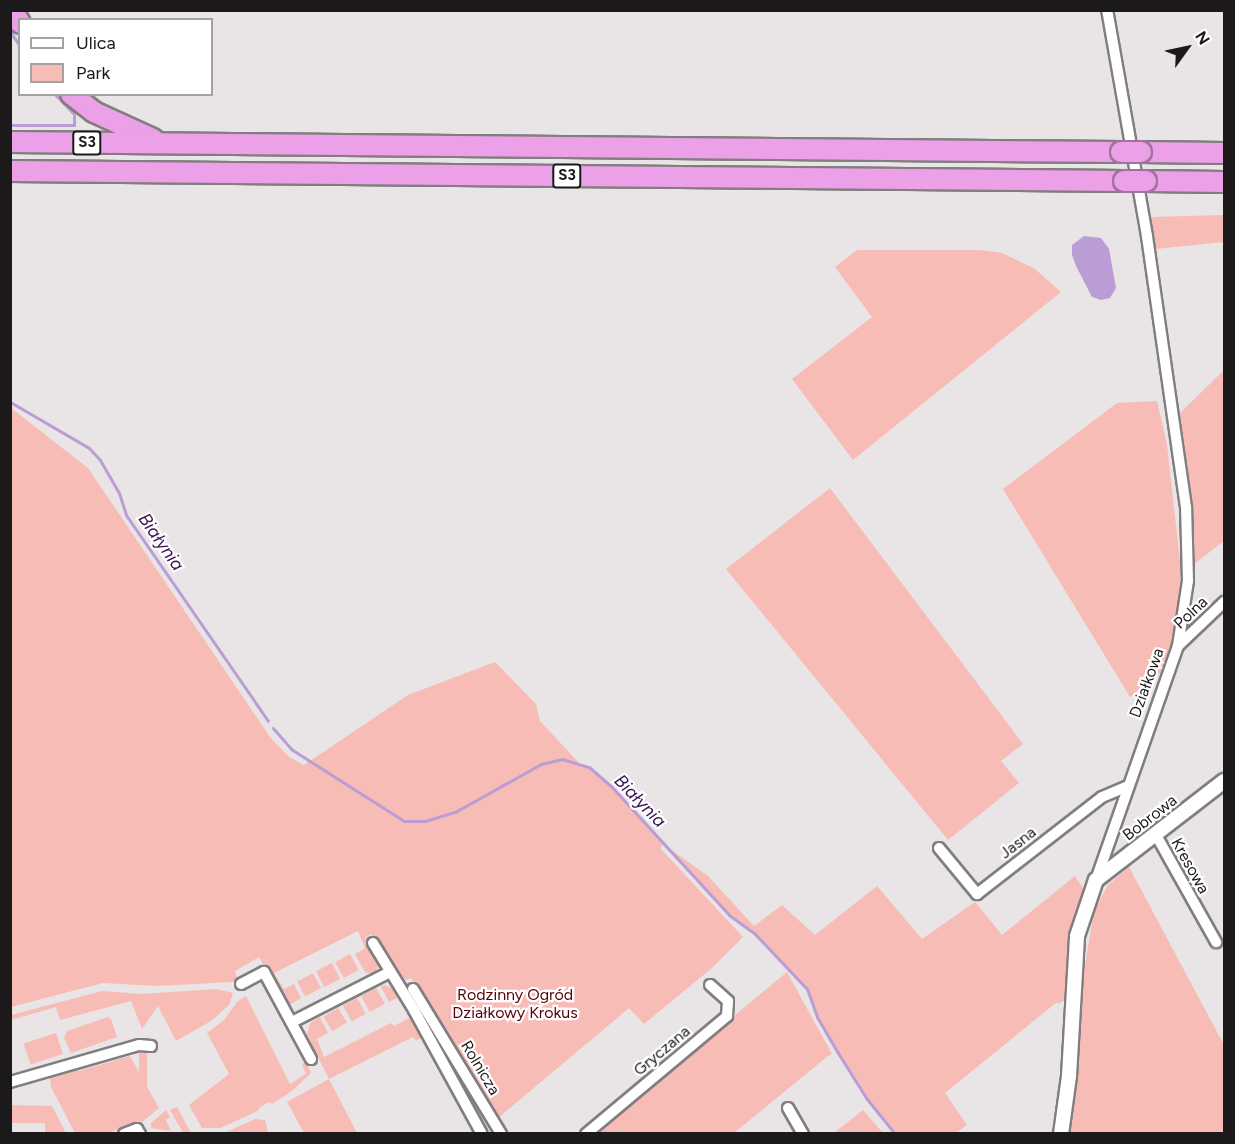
<!DOCTYPE html>
<meta charset="utf-8">
<style>
body{margin:0}
#map{position:relative;width:1235px;height:1144px;overflow:hidden;background:#e9e4e6;font-family:Figtree,sans-serif}
div>[style]{position:absolute}
[style*='--x']{left:calc(var(--x)*1px);top:calc(var(--y)*1px);width:calc(var(--w)*1px);rotate:calc(var(--a)*1deg)}
.green>*{inset:0;background:#f8bcb6;transform-origin:0 0}
.water>*{inset:0;background:#bb9dd6}
.stream>*{height:3px;margin:-1.5px;padding:0 1.5px;transform-origin:1.5px;border-radius:1.5px;background:#bb9dd6}
.roads{filter:drop-shadow(2px 0 #827e80) drop-shadow(-2px 0 #827e80) drop-shadow(0 2px #827e80) drop-shadow(0 -2px #827e80)}
.minor>*{height:10px;margin:-5px;padding:0 5px;transform-origin:5px;border-radius:5px;background:#fff}
.tertiary>*{height:14px;margin:-7px;padding:0 7px;transform-origin:7px;border-radius:7px;background:#fff}
.motorway>*{height:20px;margin:-10px;padding:0 10px;transform-origin:10px;border-radius:10px;background:#eba0e8}
.bridges{filter:drop-shadow(2px 0 #a271a0) drop-shadow(-2px 0 #a271a0) drop-shadow(0 2px #a271a0) drop-shadow(0 -2px #a271a0)}
.motorway-bridge>*{height:20px;margin:-10px;padding:0 10px;transform-origin:10px;border-radius:10px;background:#eba0e8}
span{translate:-50% -50%;white-space:nowrap;text-align:center;line-height:1.15;-webkit-text-stroke:4.5px #fff;paint-order:stroke}
.shield-label span{padding:2px 4px;background:#fff;border:2px solid;border-radius:4px;-webkit-text-stroke-width:0}
.shield-label{font-size:15px;color:#1b191a;font-weight:700}
.street-label{font-size:16px;color:#1b191a}
.park-label{font-size:16px;color:#570006}
.water-label{font-size:18px;color:#391053;font-style:italic}
.frame{position:absolute;inset:0;border:12px solid #1b191a;pointer-events:none}
.legend{position:absolute;left:18px;top:18px;width:195px;height:78px;box-sizing:border-box;background:#fff;border:2px solid #a4a3a3;margin:0;padding:8px 10px;list-style:none;font-size:18px;color:#1b191a}
.legend li{display:flex;align-items:center;gap:12px;height:30px}
.legend b{width:30px;border:2px solid #a4a3a3}
.north{position:absolute;left:1157px;top:18px;width:60px;height:60px;-webkit-text-stroke:4px #fff;paint-order:stroke;rotate:57deg;font-size:16px;font-weight:700;line-height:24px;text-align:center;color:#1b191a}
.north::after{content:'';display:block;margin:auto;width:21px;height:27px;background:#1b191a;clip-path:polygon(50% 0,100% 100%,50% 72%,0 100%)}
</style>
<div id="map">
<div class="green">
<div style="clip-path:polygon(1224px 215px,1224px 242px,1156px 249px,1150px 217px)"></div>
<div style="clip-path:polygon(857px 250px,980px 250px,1002px 253px,1035px 269px,1061px 292px,853px 460px,792px 379px,872px 317px,835px 267px)"></div>
<div style="clip-path:polygon(1224px 370px,1224px 541px,1194px 564px,1192px 499px,1180px 413px)"></div>
<div style="clip-path:polygon(1157px 401px,1167px 445px,1181px 570px,1179px 610px,1171px 643px,1160px 673px,1130px 697px,1003px 489px,1117px 403px)"></div>
<div style="clip-path:polygon(11px 408px,88px 468px,270px 737px,289px 757px,304px 765px,408px 695px,495px 662px,536px 704px,540px 721px,581px 765px,589px 767px,611px 786px,663px 844px,708px 876px,754px 926px,782px 905px,815px 935px,877px 886px,922px 939px,975px 902px,1002px 935px,1075px 876px,1084px 890px,1070px 936px,1065px 1000px,1058px 1004px,1057px 1002px,945px 1093px,967px 1125px,956px 1133px,895px 1133px,867px 1099px,838px 1053px,817px 1017px,807px 989px,755px 934px,729px 915px,663px 845px,660px 848px,743px 937px,712px 968px,644px 1024px,629px 1008px,497px 1119px,411px 978px,406px 980px,394px 972px,371px 934px,365px 938px,379px 965px,374px 975px,365px 972px,355px 954px,365px 948px,358px 931px,274px 973px,284px 989px,294px 984px,301px 998px,288px 1006px,259px 957px,235px 971px,237px 979px,233px 982px,156px 986px,103px 983px,11px 1007px)"></div>
<div style="clip-path:polygon(830px 488px,1023px 744px,1001px 761px,1019px 783px,948px 840px,726px 569px)"></div>
<div style="clip-path:polygon(1129px 867px,1224px 1045px,1224px 1133px,1067px 1134px,1078px 1008px,1094px 911px,1108px 885px)"></div>
<div style="left:350px;top:954px;width:18px;height:17px;rotate:61deg"></div>
<div style="left:332px;top:963px;width:18px;height:18px;rotate:63deg"></div>
<div style="clip-path:polygon(787px 972px,832px 1054px,828px 1056px,734px 1133px,592px 1134px)"></div>
<div style="left:313px;top:973px;width:17px;height:18px;rotate:62deg"></div>
<div style="clip-path:polygon(384px 985px,392px 988px,399px 997px,389px 1002px,381px 987px)"></div>
<div style="left:376px;top:988px;width:18px;height:17px;rotate:61deg"></div>
<div style="clip-path:polygon(216px 989px,233px 993px,229px 1005px,211px 1021px,176px 1041px,158px 1006px,142px 1029px,131px 1001px,60px 1020px,56px 1007px,11px 1020px,11px 1015px,102px 991px,142px 994px)"></div>
<div style="clip-path:polygon(246px 996px,290px 1084px,306px 1074px,302px 1064px,306px 1062px,311px 1073px,292px 1091px,272px 1104px,269px 1102px,259px 1108px,259px 1110px,221px 1128px,202px 1128px,189px 1105px,229px 1074px,207px 1033px,224px 1020px,237px 1002px)"></div>
<div style="left:357px;top:998px;width:18px;height:16px;rotate:61deg"></div>
<div style="left:338px;top:1008px;width:17px;height:17px;rotate:59deg"></div>
<div style="clip-path:polygon(108px 1017px,111px 1019px,117px 1037px,71px 1053px,64px 1038px,67px 1031px)"></div>
<div style="clip-path:polygon(320px 1017px,328px 1033px,317px 1039px,324px 1057px,391px 1023px,394px 1026px,411px 1017px,421px 1038px,416px 1041px,413px 1037px,329px 1079px,357px 1133px,304px 1133px,287px 1102px,329px 1079px,307px 1035px,310px 1023px)"></div>
<div style="left:56px;top:1033px;width:22px;height:34px;rotate:72deg"></div>
<div style="left:139px;top:1053px;width:8px;height:58px"></div>
<div style="clip-path:polygon(130px 1056px,159px 1108px,141px 1123px,139px 1121px,109px 1133px,75px 1133px,51px 1087px,50px 1077px,68px 1068px,79px 1071px)"></div>
<div style="clip-path:polygon(11px 1105px,52px 1106px,66px 1133px,45px 1133px,45px 1123px,11px 1123px)"></div>
<div style="clip-path:polygon(177px 1107px,191px 1133px,183px 1133px,170px 1110px)"></div>
<div style="clip-path:polygon(166px 1110px,170px 1117px,166px 1120px,171px 1131px,151px 1128px,151px 1123px)"></div>
<div style="clip-path:polygon(863px 1110px,883px 1133px,834px 1133px)"></div>
<div style="clip-path:polygon(255px 1119px,265px 1120px,268px 1133px,224px 1133px)"></div>
</div>
<div class="water">
<div style="clip-path:polygon(1084px 236px,1101px 238px,1109px 249px,1116px 288px,1110px 298px,1101px 300px,1092px 297px,1076px 266px,1072px 255px,1072px 245px)"></div>
</div>
<div class="stream">
<div style="--x:10;--y:32;--w:17;--a:54"></div>
<div style="--x:10;--y:125;--w:64;--a:0"></div>
<div style="--x:74;--y:125;--w:11;--a:-90"></div>
<div style="--x:74;--y:114;--w:28;--a:-134"></div>
<div style="--x:12;--y:403;--w:89;--a:30.3"></div>
<div style="--x:89;--y:448;--w:16;--a:47"></div>
<div style="--x:100;--y:460;--w:38;--a:60"></div>
<div style="--x:119;--y:493;--w:23;--a:72"></div>
<div style="--x:126;--y:515;--w:250;--a:55.4"></div>
<div style="--x:273;--y:728;--w:28;--a:49"></div>
<div style="--x:291;--y:749;--w:134;--a:32.5"></div>
<div style="--x:404;--y:821;--w:21;--a:0"></div>
<div style="--x:425;--y:821;--w:31;--a:-17"></div>
<div style="--x:455;--y:812;--w:98;--a:-29.2"></div>
<div style="--x:541;--y:764;--w:22;--a:-13"></div>
<div style="--x:562;--y:759;--w:28;--a:17"></div>
<div style="--x:589;--y:767;--w:29;--a:41"></div>
<div style="--x:611;--y:786;--w:175;--a:47.5"></div>
<div style="--x:729;--y:915;--w:32;--a:36"></div>
<div style="--x:755;--y:934;--w:76;--a:46.6"></div>
<div style="--x:807;--y:989;--w:30;--a:70"></div>
<div style="--x:817;--y:1017;--w:42;--a:59.7"></div>
<div style="--x:838;--y:1053;--w:54;--a:57.8"></div>
<div style="--x:867;--y:1099;--w:45;--a:51.3"></div>
</div>
<div class="roads">
<div class="minor">
<div style="--x:1178;--y:646;--w:64;--a:-43.7"></div>
<div style="--x:1156;--y:835;--w:123;--a:60.7"></div>
<div style="--x:939;--y:848;--w:60;--a:50.4"></div>
<div style="--x:977;--y:894;--w:158;--a:-37.8"></div>
<div style="--x:1102;--y:797;--w:28;--a:-23"></div>
<div style="--x:1096;--y:880;--w:248;--a:-70.7"></div>
<div style="--x:1178;--y:646;--w:66;--a:-81.3"></div>
<div style="--x:1188;--y:581;--w:74;--a:-91.5"></div>
<div style="--x:1186;--y:507;--w:274;--a:-98.2"></div>
<div style="--x:1147;--y:236;--w:230;--a:-100"></div>
<div style="--x:373;--y:943;--w:79;--a:58.5"></div>
<div style="--x:414;--y:1010;--w:141;--a:61.3"></div>
<div style="--x:241;--y:984;--w:26;--a:-28"></div>
<div style="--x:264;--y:972;--w:99;--a:61.6"></div>
<div style="--x:413;--y:989;--w:170;--a:58.7"></div>
<div style="--x:292;--y:1022;--w:110;--a:-27"></div>
<div style="--x:10;--y:1082;--w:134;--a:-16"></div>
<div style="--x:139;--y:1045;--w:12;--a:5"></div>
<div style="--x:788;--y:1108;--w:30;--a:60"></div>
<div style="--x:124;--y:1134;--w:14;--a:-21"></div>
<div style="--x:137;--y:1129;--w:6;--a:59"></div>
<div style="--x:586;--y:1134;--w:184;--a:-39.9"></div>
<div style="--x:727;--y:1016;--w:15;--a:-86"></div>
<div style="--x:728;--y:1001;--w:24;--a:-138"></div>
</div>
<div class="tertiary">
<div style="--x:1061;--y:1134;--w:59;--a:-82.1"></div>
<div style="--x:1069;--y:1076;--w:140;--a:-86.7"></div>
<div style="--x:1077;--y:936;--w:59;--a:-71.3"></div>
<div style="--x:1096;--y:880;--w:162;--a:-37.7"></div>
</div>
<div class="motorway">
<div style="--x:12;--y:10;--w:15;--a:58"></div>
<div style="--x:71;--y:94;--w:29;--a:38"></div>
<div style="--x:94;--y:112;--w:65;--a:24.6"></div>
<div style="--x:10;--y:142;--w:1111;--a:0.52"></div>
<div style="--x:1141;--y:152;--w:83;--a:0.7"></div>
<div style="--x:10;--y:171;--w:1114;--a:0.51"></div>
<div style="--x:1146;--y:181;--w:78;--a:0.7"></div>
</div>
</div>
<div class="bridges">
<div class="motorway-bridge">
<div style="--x:1121;--y:152;--w:20;--a:0"></div>
<div style="--x:1124;--y:181;--w:22;--a:0"></div>
</div>
</div>
<div class="shield-label">
<span style="left:87px;top:143px">S3</span>
<span style="left:567px;top:176px">S3</span>
</div>
<div class="street-label">
<span style="left:1191px;top:613px;rotate:-43deg">Polna</span>
<span style="left:1147px;top:683px;rotate:-70deg">Działkowa</span>
<span style="left:1150px;top:818px;rotate:-38deg">Bobrowa</span>
<span style="left:1018px;top:843px;rotate:-38deg">Jasna</span>
<span style="left:1190px;top:866px;rotate:61deg">Kresowa</span>
<span style="left:662px;top:1051px;rotate:-40deg">Gryczana</span>
<span style="left:480px;top:1068px;rotate:59deg">Rolnicza</span>
</div>
<div class="park-label">
<span style="left:515px;top:1004px">Rodzinny Ogród<br>Działkowy Krokus</span>
</div>
<div class="water-label">
<span style="left:161px;top:542px;rotate:55deg">Białynia</span>
<span style="left:640px;top:801px;rotate:46deg">Białynia</span>
</div>
<div class="frame"></div>
<ul class="legend">
<li><b style="height:8px;background:#fff"></b>Ulica</li>
<li><b style="height:16px;background:#f8bcb6"></b>Park</li>
</ul>
<div class="north">N</div>
</div>
